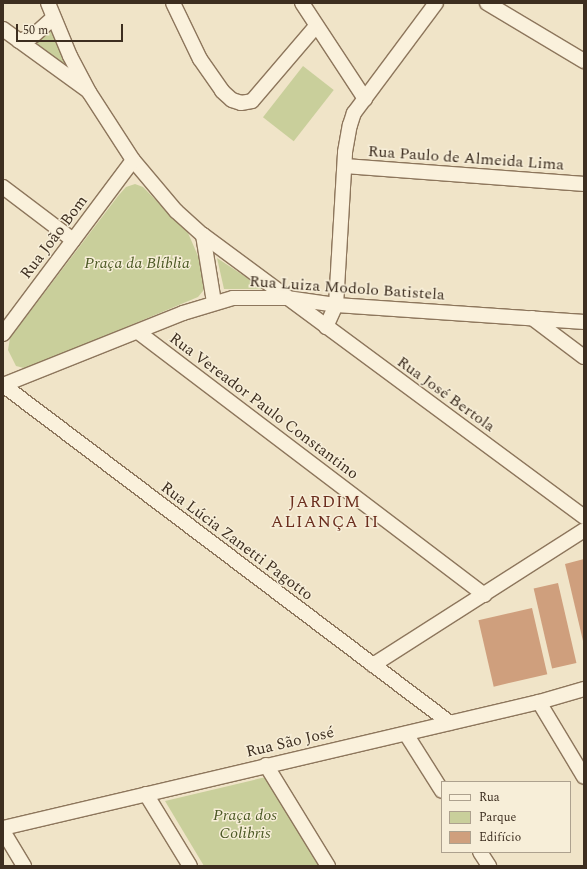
<!DOCTYPE html>
<meta charset="utf-8">
<style>
body{margin:0}
#map{position:relative;width:587px;height:869px;overflow:hidden;background:#f0e4c8;font-family:Spectral,serif}
div>[style]{position:absolute}
[style*='--x']{left:calc(var(--x)*1px);top:calc(var(--y)*1px);width:calc(var(--w)*1px);rotate:calc(var(--a)*1deg)}
.green>*{inset:0;background:#c9cf9b;transform-origin:0 0}
.building>*{inset:0;background:#cf9f7d;transform-origin:0 0}
.roads{filter:drop-shadow(1px 0 #8d765c) drop-shadow(-1px 0 #8d765c) drop-shadow(0 1px #8d765c) drop-shadow(0 -1px #8d765c)}
.minor>*{height:14px;margin:-7px;padding:0 7px;transform-origin:7px;border-radius:7px;background:#faf1dc}
span{translate:-50% -50%;white-space:nowrap;text-align:center;line-height:1.15;-webkit-text-stroke:3px #f7eed8;paint-order:stroke}
.street-label{font-size:16px;color:#3d2e20}
.park-label{font-size:16px;color:#4d5a26;font-style:italic}
.neighbourhood-label{font-size:17px;color:#6b2e1e;letter-spacing:1px}
.frame{position:absolute;inset:0;border:4px solid #3d2e20;pointer-events:none}
.legend{position:absolute;left:441px;top:781px;width:130px;height:72px;box-sizing:border-box;background:#f7eed8;border:1px solid #ada18e;margin:0;padding:5px 7px;list-style:none;font-size:12px;color:#3d2e20}
.legend li{display:flex;align-items:center;gap:8px;height:20px}
.legend b{width:20px;border:1px solid #ada18e}
.scale{position:absolute;left:16px;top:24px;width:107px;height:18px;box-sizing:border-box;border:2px solid #3d2e20;border-top:0;padding-left:5px;font-size:12px;line-height:14px;white-space:nowrap;color:#3d2e20;-webkit-text-stroke:3px #f7eed8;paint-order:stroke}
</style>
<div id="map">
<div class="green">
<div style="clip-path:polygon(51px 31px,68px 68px,34px 45px)"></div>
<div style="left:303px;top:66px;width:39px;height:65px;rotate:38deg"></div>
<div style="clip-path:polygon(135px 184px,143px 187px,188px 233px,205px 272px,203px 291px,198px 297px,33px 366px,24px 368px,16px 366px,8px 350px,10px 338px,118px 196px,126px 187px)"></div>
<div style="clip-path:polygon(217px 258px,264px 289px,224px 289px)"></div>
<div style="clip-path:polygon(266px 777px,319px 866px,204px 866px,165px 801px)"></div>
</div>
<div class="building">
<div style="clip-path:polygon(584px 559px,584px 641px,583px 641px,565px 564px)"></div>
<div style="left:558px;top:583px;width:82px;height:25px;rotate:77deg"></div>
<div style="left:532px;top:608px;width:68px;height:55px;rotate:77deg"></div>
</div>
<div class="roads">
<div class="minor">
<div style="--x:48;--y:3;--w:57;--a:67.5"></div>
<div style="--x:70;--y:56;--w:41;--a:62.2"></div>
<div style="--x:89;--y:92;--w:81;--a:57.1"></div>
<div style="--x:133;--y:160;--w:67;--a:49.9"></div>
<div style="--x:176;--y:211;--w:36;--a:42"></div>
<div style="--x:203;--y:235;--w:474;--a:36.5"></div>
<div style="--x:173;--y:3;--w:62;--a:64.3"></div>
<div style="--x:200;--y:59;--w:39;--a:55"></div>
<div style="--x:222;--y:91;--w:13;--a:42"></div>
<div style="--x:232;--y:100;--w:9;--a:18"></div>
<div style="--x:241;--y:103;--w:11;--a:-10"></div>
<div style="--x:252;--y:101;--w:99;--a:-49.5"></div>
<div style="--x:302;--y:3;--w:115;--a:56.7"></div>
<div style="--x:487;--y:3;--w:113;--a:30.9"></div>
<div style="--x:3;--y:29;--w:104;--a:36"></div>
<div style="--x:19;--y:41;--w:15;--a:-20"></div>
<div style="--x:33;--y:36;--w:27;--a:-42"></div>
<div style="--x:345;--y:166;--w:240;--a:4.3"></div>
<div style="--x:3;--y:187;--w:88;--a:37.1"></div>
<div style="--x:203;--y:235;--w:68;--a:80.7"></div>
<div style="--x:532;--y:318;--w:65;--a:36.9"></div>
<div style="--x:326;--y:327;--w:24;--a:-66"></div>
<div style="--x:336;--y:305;--w:153;--a:-86.6"></div>
<div style="--x:345;--y:152;--w:27;--a:-80"></div>
<div style="--x:350;--y:125;--w:13;--a:-72"></div>
<div style="--x:354;--y:113;--w:137;--a:-53.3"></div>
<div style="--x:138;--y:332;--w:435;--a:37.2"></div>
<div style="--x:3;--y:334;--w:217;--a:-53.2"></div>
<div style="--x:3;--y:385;--w:194;--a:-21.8"></div>
<div style="--x:183;--y:313;--w:52;--a:-16.7"></div>
<div style="--x:233;--y:298;--w:54;--a:0"></div>
<div style="--x:287;--y:298;--w:49;--a:8.1"></div>
<div style="--x:336;--y:305;--w:249;--a:3.9"></div>
<div style="--x:3;--y:385;--w:560;--a:37.09"></div>
<div style="--x:373;--y:665;--w:250;--a:-32.6"></div>
<div style="--x:539;--y:702;--w:87;--a:59"></div>
<div style="--x:406;--y:734;--w:67;--a:57.7"></div>
<div style="--x:266;--y:765;--w:119;--a:58.5"></div>
<div style="--x:146;--y:794;--w:84;--a:58.6"></div>
<div style="--x:3;--y:828;--w:551;--a:-13.23"></div>
<div style="--x:539;--y:702;--w:47;--a:-16.1"></div>
<div style="--x:3;--y:831;--w:41;--a:59"></div>
<div style="--x:480;--y:852;--w:17;--a:57"></div>
</div>
</div>
<div class="street-label">
<span style="left:466px;top:158px;rotate:4deg">Rua Paulo de Almeida Lima</span>
<span style="left:54px;top:237px;rotate:-53deg">Rua João Bom</span>
<span style="left:347px;top:288px;rotate:4deg">Rua Luiza Modolo Batistela</span>
<span style="left:446px;top:394px;rotate:36deg">Rua José Bertola</span>
<span style="left:264px;top:406px;rotate:37deg">Rua Vereador Paulo Constantino</span>
<span style="left:237px;top:541px;rotate:37deg">Rua Lúcia Zanetti Pagotto</span>
<span style="left:290px;top:742px;rotate:-13deg">Rua São José</span>
</div>
<div class="park-label">
<span style="left:137px;top:263px">Praça da Blíblia</span>
<span style="left:245px;top:824px">Praça dos<br>Colibris</span>
</div>
<div class="neighbourhood-label">
<span style="left:325px;top:513px">JARDIM<br>ALIANÇA II</span>
</div>
<div class="frame"></div>
<ul class="legend">
<li><b style="height:5px;background:#faf1dc"></b>Rua</li>
<li><b style="height:11px;background:#c9cf9b"></b>Parque</li>
<li><b style="height:11px;background:#cf9f7d"></b>Edifício</li>
</ul>
<div class="scale">50 m</div>
</div>
